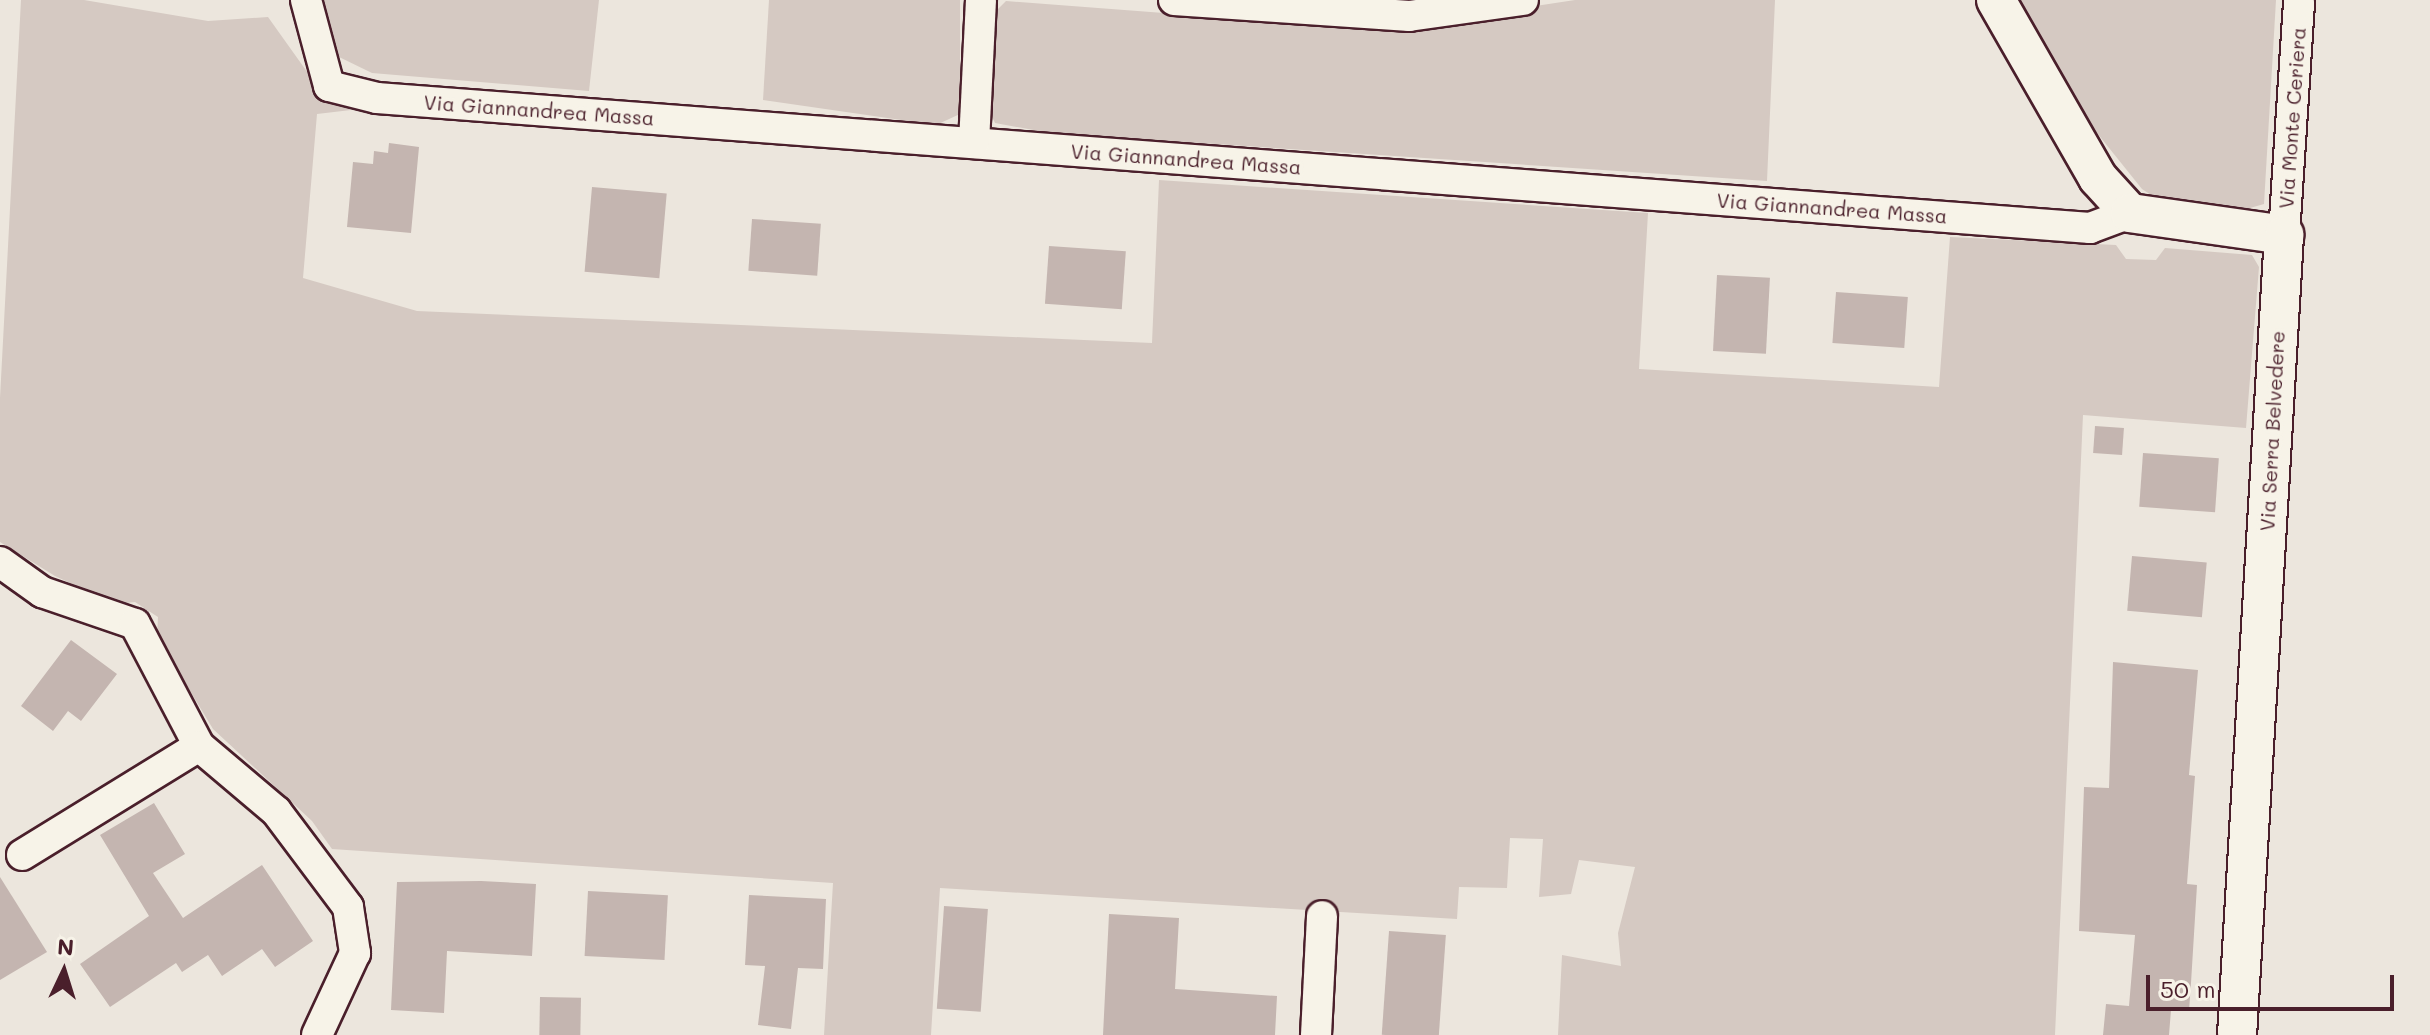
<!DOCTYPE html>
<style>
body{margin:0}
#map{position:relative;width:2430px;height:1035px;overflow:hidden;background:#ece6dd;font-family:Mali,sans-serif}
div>[style]{position:absolute}
[style*='--x']{left:calc(var(--x)*1px);top:calc(var(--y)*1px);width:calc(var(--w)*1px);rotate:calc(var(--a)*1deg)}
.green>*{inset:0;background:#d5c9c2}
.building>*{inset:0;background:#c4b5b0;transform-origin:0 0}
.roads{filter:drop-shadow(2px 0 #4a1f2b) drop-shadow(-2px 0 #4a1f2b) drop-shadow(0 2px #4a1f2b) drop-shadow(0 -2px #4a1f2b)}
.minor>*{height:30px;margin:-15px;padding:0 15px;transform-origin:15px;border-radius:15px;background:#f7f3e8}
.tertiary>*{height:38px;margin:-19px;padding:0 19px;transform-origin:19px;border-radius:19px;background:#f7f3e8}
span{translate:-50% -50%;white-space:nowrap;text-align:center;line-height:1.15;-webkit-text-stroke:7px #f7f3e8;paint-order:stroke}
.street-label{font-size:20px;color:#4a1f2b}
.north{position:absolute;left:24px;top:931px;width:80px;height:80px;-webkit-text-stroke:6px #f7f3e8;paint-order:stroke;rotate:4deg;font-size:22px;font-weight:700;line-height:32px;text-align:center;color:#4a1f2b}
.north::after{content:'';display:block;margin:auto;width:28px;height:36px;background:#4a1f2b;clip-path:polygon(50% 0,100% 100%,50% 72%,0 100%)}
.scale{position:absolute;left:2146px;top:975px;width:248px;height:36px;box-sizing:border-box;border:4px solid #4a1f2b;border-top:0;padding-left:10px;font-size:24px;line-height:28px;white-space:nowrap;color:#4a1f2b;-webkit-text-stroke:6px #f7f3e8;paint-order:stroke}
</style>
<div id="map">
<div class="green">
<div style="clip-path:polygon(21px 0,84px 0,208px 21px,268px 17px,325px 97px,351px 110px,317px 114px,303px 278px,417px 311px,1152px 343px,1159px 180px,1648px 213px,1639px 369px,1939px 387px,1950px 237px,2116px 245px,2126px 259px,2156px 260px,2165px 248px,2252px 255px,2259px 267px,2246px 428px,2083px 415px,2055px 1035px,1558px 1035px,1562px 955px,1621px 966px,1618px 933px,1635px 867px,1579px 860px,1571px 894px,1539px 897px,1543px 839px,1510px 838px,1507px 888px,1459px 887px,1457px 919px,940px 888px,931px 1035px,824px 1035px,833px 883px,332px 849px,312px 821px,213px 729px,157px 636px,158px 617px,135px 602px,115px 604px,55px 576px,0 542px,0 398px)"></div>
<div style="clip-path:polygon(322px 0,599px 0,589px 91px,372px 73px,337px 56px)"></div>
<div style="clip-path:polygon(769px 0,960px 0,960px 114px,936px 125px,763px 100px)"></div>
<div style="clip-path:polygon(1575px 0,1775px 0,1767px 181px,1050px 133px,995px 123px,986px 104px,995px 12px,1006px 1px,1294px 23px,1416px 24px)"></div>
<div style="clip-path:polygon(2019px 0,2276px 0,2264px 204px,2236px 212px,2163px 203px,2142px 189px,2093px 128px)"></div>
</div>
<div class="building">
<div style="clip-path:polygon(389px 143px,419px 147px,411px 233px,347px 227px,353px 162px,373px 164px,374px 151px,388px 153px)"></div>
<div style="left:592px;top:187px;width:75px;height:85px;rotate:5deg"></div>
<div style="left:752px;top:219px;width:69px;height:52px;rotate:4deg"></div>
<div style="left:1049px;top:246px;width:77px;height:58px;rotate:4deg"></div>
<div style="left:1717px;top:275px;width:53px;height:76px;rotate:3deg"></div>
<div style="left:1836px;top:292px;width:72px;height:51px;rotate:4deg"></div>
<div style="left:2095px;top:426px;width:29px;height:27px;rotate:4deg"></div>
<div style="left:2143px;top:453px;width:76px;height:54px;rotate:4deg"></div>
<div style="left:2132px;top:556px;width:75px;height:55px;rotate:5deg"></div>
<div style="clip-path:polygon(71px 640px,117px 674px,81px 721px,68px 711px,53px 731px,21px 706px)"></div>
<div style="clip-path:polygon(2113px 662px,2198px 670px,2189px 775px,2195px 776px,2187px 884px,2197px 885px,2191px 983px,2189px 1011px,2171px 1010px,2169px 1035px,2103px 1035px,2106px 1004px,2129px 1006px,2135px 935px,2079px 931px,2084px 787px,2109px 788px)"></div>
<div style="clip-path:polygon(154px 803px,185px 854px,153px 873px,183px 918px,262px 865px,313px 941px,275px 967px,262px 949px,222px 976px,208px 955px,182px 972px,176px 963px,110px 1007px,80px 964px,149px 916px,100px 835px)"></div>
<div style="clip-path:polygon(0 877px,47px 952px,0 980px)"></div>
<div style="clip-path:polygon(481px 881px,536px 884px,532px 956px,447px 951px,444px 1013px,391px 1010px,397px 882px)"></div>
<div style="left:588px;top:891px;width:80px;height:65px;rotate:3deg"></div>
<div style="clip-path:polygon(749px 895px,826px 899px,823px 969px,798px 968px,791px 1029px,758px 1025px,765px 966px,745px 965px)"></div>
<div style="left:944px;top:906px;width:44px;height:103px;rotate:4deg"></div>
<div style="clip-path:polygon(1109px 914px,1179px 918px,1175px 989px,1277px 996px,1275px 1035px,1103px 1035px)"></div>
<div style="left:1389px;top:931px;width:57px;height:104px;rotate:4deg"></div>
<div style="left:540px;top:997px;width:41px;height:38px;rotate:1deg"></div>
</div>
<div class="roads">
<div class="minor">
<div style="--x:306;--y:0;--w:89;--a:75"></div>
<div style="--x:329;--y:86;--w:49;--a:14"></div>
<div style="--x:377;--y:98;--w:1718;--a:4.34"></div>
<div style="--x:2090;--y:228;--w:43;--a:-20.6"></div>
<div style="--x:1174;--y:0;--w:236;--a:3.9"></div>
<div style="--x:1409;--y:16;--w:115;--a:-8"></div>
<div style="--x:974;--y:143;--w:143;--a:-87.2"></div>
<div style="--x:2284;--y:235;--w:235;--a:-86.3"></div>
<div style="--x:0;--y:562;--w:52;--a:35.5"></div>
<div style="--x:42;--y:592;--w:98;--a:19"></div>
<div style="--x:135;--y:624;--w:138;--a:62.3"></div>
<div style="--x:199;--y:746;--w:101;--a:40.2"></div>
<div style="--x:276;--y:811;--w:120;--a:53.1"></div>
<div style="--x:348;--y:907;--w:47;--a:81.3"></div>
<div style="--x:355;--y:953;--w:90;--a:114.9"></div>
<div style="--x:22;--y:855;--w:208;--a:-31.6"></div>
<div style="--x:1316;--y:1035;--w:119;--a:-87.1"></div>
</div>
<div class="tertiary">
<div style="--x:1996;--y:0;--w:205;--a:60.2"></div>
<div style="--x:2098;--y:178;--w:47;--a:47.6"></div>
<div style="--x:2130;--y:213;--w:156;--a:8.1"></div>
<div style="--x:2284;--y:235;--w:801;--a:93.36"></div>
</div>
</div>
<div class="street-label">
<span style="left:539px;top:110px;rotate:4deg">Via Giannandrea Massa</span>
<span style="left:2292px;top:118px;rotate:-86deg">Via Monte Ceriera</span>
<span style="left:1186px;top:159px;rotate:4deg">Via Giannandrea Massa</span>
<span style="left:1832px;top:208px;rotate:4deg">Via Giannandrea Massa</span>
<span style="left:2272px;top:431px;rotate:-87deg">Via Serra Belvedere</span>
</div>
<div class="north">N</div>
<div class="scale">50 m</div>
</div>
